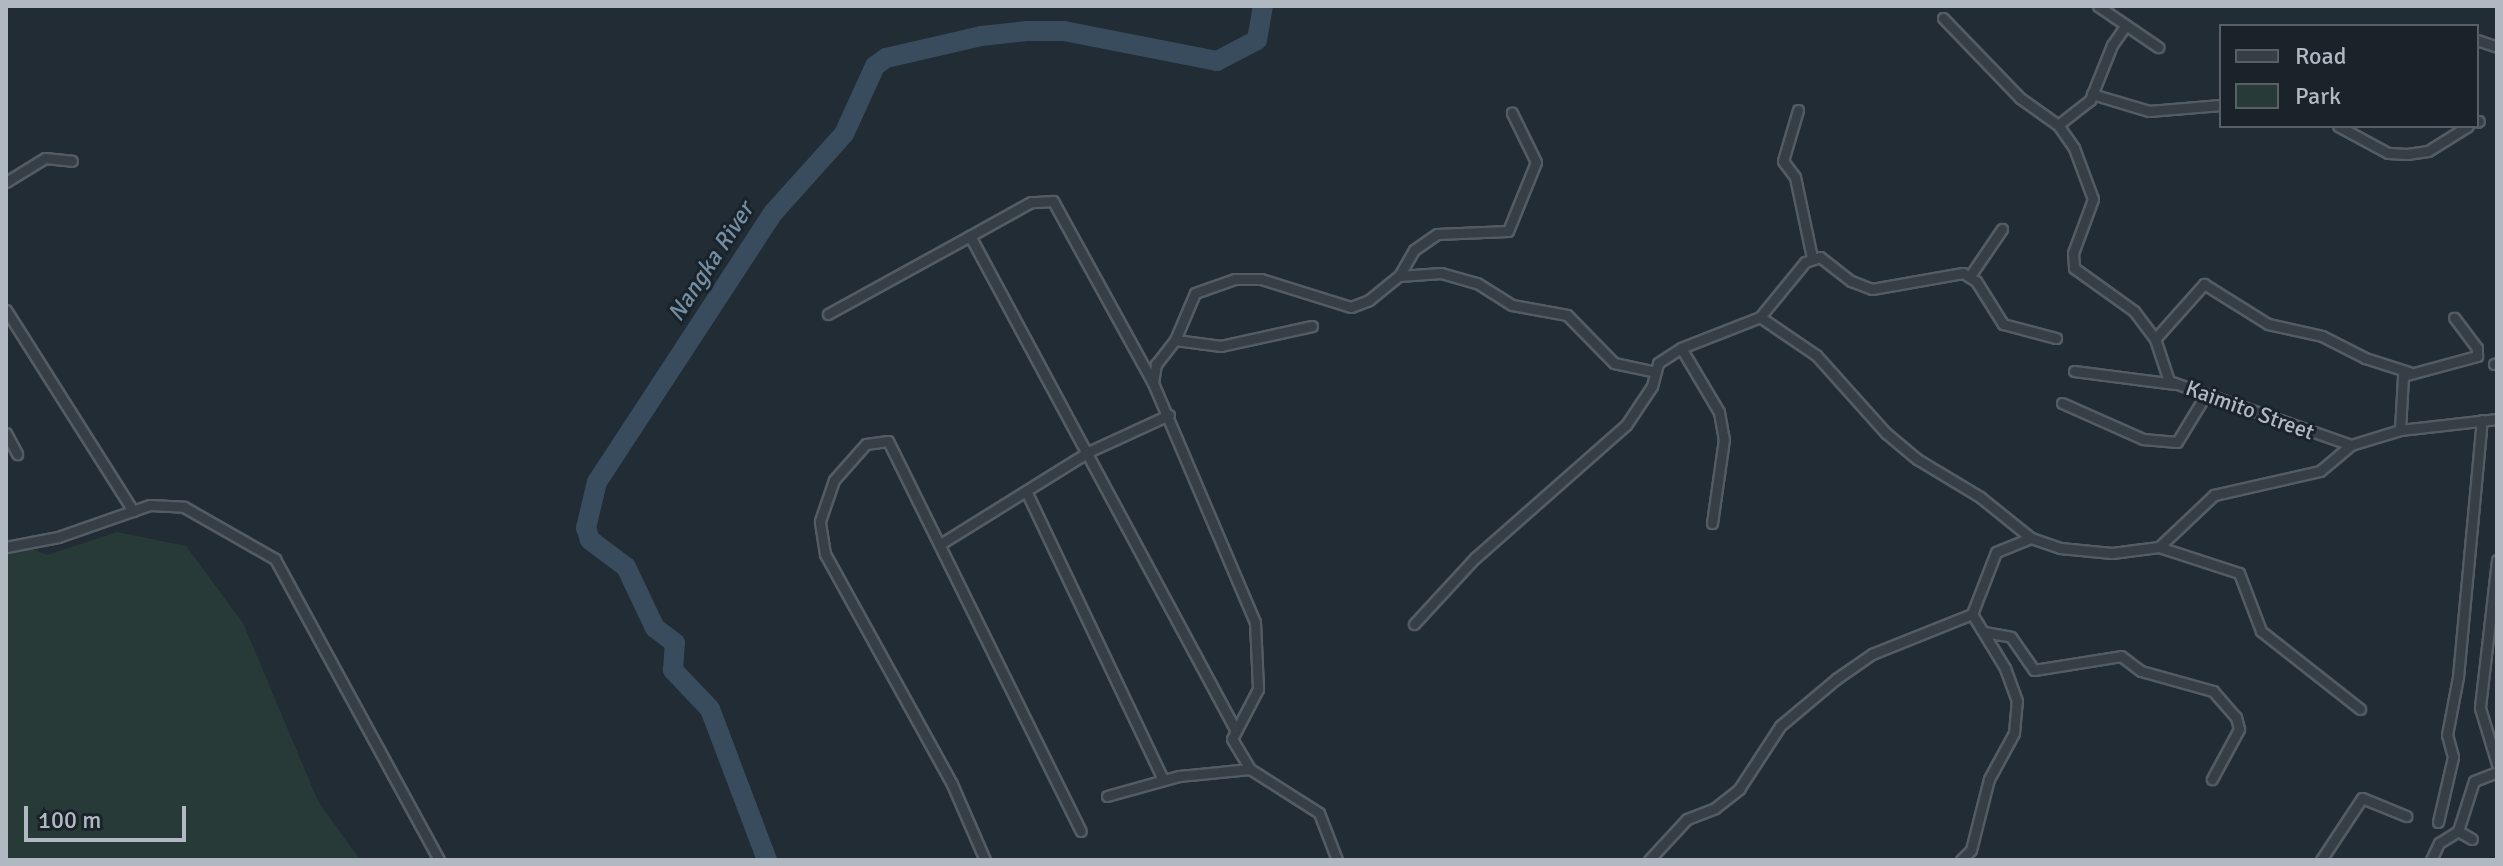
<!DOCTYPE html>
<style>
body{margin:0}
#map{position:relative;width:2503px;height:866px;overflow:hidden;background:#222c35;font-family:Signika,sans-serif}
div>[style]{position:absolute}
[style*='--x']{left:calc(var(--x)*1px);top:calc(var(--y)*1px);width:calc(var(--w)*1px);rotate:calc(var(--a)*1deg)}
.green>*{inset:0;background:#273a38}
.river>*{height:20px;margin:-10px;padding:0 10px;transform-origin:10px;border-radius:10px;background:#394c5d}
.roads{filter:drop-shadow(2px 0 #535c63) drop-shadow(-2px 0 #535c63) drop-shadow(0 2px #535c63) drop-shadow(0 -2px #535c63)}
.street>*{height:9px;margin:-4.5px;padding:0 4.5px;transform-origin:4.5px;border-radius:4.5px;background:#363e46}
span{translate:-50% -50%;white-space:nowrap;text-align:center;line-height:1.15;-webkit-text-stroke:6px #1b232a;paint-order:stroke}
.street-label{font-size:22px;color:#b0b9c2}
.water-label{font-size:24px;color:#738da3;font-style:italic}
.frame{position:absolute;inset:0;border:8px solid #b0b9c2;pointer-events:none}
.legend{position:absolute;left:2219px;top:24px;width:260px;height:104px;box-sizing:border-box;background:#1b232a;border:2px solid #575f67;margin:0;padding:10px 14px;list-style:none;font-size:24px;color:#b0b9c2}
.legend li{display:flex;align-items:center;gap:16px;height:40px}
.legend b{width:40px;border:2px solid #575f67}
.scale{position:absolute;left:24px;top:806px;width:162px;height:36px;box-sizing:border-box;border:4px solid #b0b9c2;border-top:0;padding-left:10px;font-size:24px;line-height:28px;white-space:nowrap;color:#b0b9c2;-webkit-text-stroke:6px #1b232a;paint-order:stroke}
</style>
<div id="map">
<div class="green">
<div style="clip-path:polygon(117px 532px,186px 546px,243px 623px,318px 801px,360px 860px,6px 860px,6px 538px,47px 555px)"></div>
</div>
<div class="river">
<div style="--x:767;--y:860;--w:161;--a:-110.7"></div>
<div style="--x:710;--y:709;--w:54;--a:-133.5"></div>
<div style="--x:673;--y:670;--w:27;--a:-86"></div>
<div style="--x:675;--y:643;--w:25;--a:-143"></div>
<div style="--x:655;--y:628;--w:68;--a:-115.4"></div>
<div style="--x:626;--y:567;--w:45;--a:-143.1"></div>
<div style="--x:590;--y:540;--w:13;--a:-108"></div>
<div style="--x:586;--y:528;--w:47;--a:-76.6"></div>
<div style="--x:597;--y:482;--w:321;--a:-56.8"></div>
<div style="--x:773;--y:213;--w:106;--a:-48.1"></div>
<div style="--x:844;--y:134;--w:75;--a:-65.5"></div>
<div style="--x:875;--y:66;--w:14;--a:-36"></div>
<div style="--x:886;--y:58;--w:98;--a:-13"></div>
<div style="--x:981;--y:36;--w:46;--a:-6.2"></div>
<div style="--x:1027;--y:31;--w:37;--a:0"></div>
<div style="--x:1064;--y:31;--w:156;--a:11.1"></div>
<div style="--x:1217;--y:61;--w:45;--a:-27.7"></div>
<div style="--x:1257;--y:40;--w:35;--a:-80"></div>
</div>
<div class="roads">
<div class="street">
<div style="--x:2098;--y:6;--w:73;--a:34.3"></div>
<div style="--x:1943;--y:18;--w:111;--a:46.1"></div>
<div style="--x:2020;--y:98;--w:47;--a:35.4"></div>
<div style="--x:2058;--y:125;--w:28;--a:55"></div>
<div style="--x:2074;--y:148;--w:54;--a:69.6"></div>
<div style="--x:2093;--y:199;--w:58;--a:110.3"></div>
<div style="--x:2073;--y:253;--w:15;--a:86"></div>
<div style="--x:2074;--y:268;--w:74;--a:35.6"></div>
<div style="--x:2134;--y:311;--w:35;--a:53"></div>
<div style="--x:2155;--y:339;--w:44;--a:71.6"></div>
<div style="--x:2169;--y:381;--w:193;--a:19.4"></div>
<div style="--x:2477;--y:40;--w:21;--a:19"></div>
<div style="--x:2092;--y:94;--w:59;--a:16.6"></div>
<div style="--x:2149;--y:111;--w:72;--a:-4.8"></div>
<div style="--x:1798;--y:110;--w:53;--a:106.4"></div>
<div style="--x:1783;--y:161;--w:20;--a:53"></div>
<div style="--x:1795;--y:177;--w:83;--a:78.1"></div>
<div style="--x:2477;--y:122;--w:2;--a:-27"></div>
<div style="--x:2058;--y:125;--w:41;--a:-38"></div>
<div style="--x:2090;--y:100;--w:59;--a:-68.2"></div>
<div style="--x:2112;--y:45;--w:24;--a:-55"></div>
<div style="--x:2338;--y:126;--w:57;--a:28.4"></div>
<div style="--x:2388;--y:153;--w:19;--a:3"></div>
<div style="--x:2407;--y:154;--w:21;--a:-8"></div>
<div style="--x:2428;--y:151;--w:47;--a:-32"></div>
<div style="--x:6;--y:182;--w:46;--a:-31.6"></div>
<div style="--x:45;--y:158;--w:27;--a:6"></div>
<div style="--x:1399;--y:276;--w:30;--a:-60"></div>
<div style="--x:1414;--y:250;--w:28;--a:-35"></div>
<div style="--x:1437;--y:234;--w:71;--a:-2.4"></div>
<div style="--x:1508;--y:231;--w:74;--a:-67.9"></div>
<div style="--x:1536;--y:162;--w:55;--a:-116.1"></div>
<div style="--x:1970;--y:276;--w:57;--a:-55.8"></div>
<div style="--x:6;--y:310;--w:238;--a:57.7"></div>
<div style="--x:828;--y:314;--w:162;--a:-28.8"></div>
<div style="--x:1760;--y:317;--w:71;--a:-50.7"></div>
<div style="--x:1805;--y:262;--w:16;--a:-18"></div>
<div style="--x:1820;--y:257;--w:39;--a:38"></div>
<div style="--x:1851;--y:281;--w:22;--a:21"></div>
<div style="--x:1872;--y:289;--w:92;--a:-10"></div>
<div style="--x:1963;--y:273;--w:15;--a:32"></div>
<div style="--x:1976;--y:281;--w:51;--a:57.9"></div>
<div style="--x:2003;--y:324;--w:55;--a:14.8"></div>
<div style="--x:1312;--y:326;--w:93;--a:167.6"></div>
<div style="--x:1221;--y:346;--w:46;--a:-172.6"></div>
<div style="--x:1175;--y:340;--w:51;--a:-66.9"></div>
<div style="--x:1195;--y:293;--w:42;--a:-19.3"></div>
<div style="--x:1235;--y:279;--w:26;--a:0"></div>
<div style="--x:1261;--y:279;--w:94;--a:17.3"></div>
<div style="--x:1351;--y:307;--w:19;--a:-21"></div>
<div style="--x:1369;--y:300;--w:38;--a:-39"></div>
<div style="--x:1399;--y:276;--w:42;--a:-4.1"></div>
<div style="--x:1441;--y:273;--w:37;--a:16"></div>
<div style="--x:1477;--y:283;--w:41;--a:32.2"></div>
<div style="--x:1512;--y:305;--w:56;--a:10.3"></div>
<div style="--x:1567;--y:315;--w:67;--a:45.6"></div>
<div style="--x:1614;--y:363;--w:40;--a:12"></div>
<div style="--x:2155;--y:339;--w:74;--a:-48.3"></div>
<div style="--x:2204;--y:284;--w:75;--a:32"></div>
<div style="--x:2268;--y:324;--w:55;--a:12.5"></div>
<div style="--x:2322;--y:336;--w:48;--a:27.1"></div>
<div style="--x:2365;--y:358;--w:46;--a:17.7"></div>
<div style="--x:1175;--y:340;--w:31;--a:128"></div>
<div style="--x:1156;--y:364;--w:19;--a:99"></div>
<div style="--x:1153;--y:383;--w:260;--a:66.9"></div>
<div style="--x:1255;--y:622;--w:67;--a:87.4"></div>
<div style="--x:1258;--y:689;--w:56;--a:117.5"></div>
<div style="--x:1232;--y:739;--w:35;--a:59"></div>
<div style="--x:1250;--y:769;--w:82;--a:32.5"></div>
<div style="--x:1319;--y:813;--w:50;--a:69"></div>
<div style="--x:1681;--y:348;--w:74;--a:59.3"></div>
<div style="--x:1719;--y:412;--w:27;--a:80"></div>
<div style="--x:1724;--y:439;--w:85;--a:98.1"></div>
<div style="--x:2494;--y:364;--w:3;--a:-18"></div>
<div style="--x:2074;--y:371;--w:102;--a:7.3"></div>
<div style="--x:1153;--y:383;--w:208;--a:-118.8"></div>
<div style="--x:1053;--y:201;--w:22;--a:177"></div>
<div style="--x:1031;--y:202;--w:70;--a:150.9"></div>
<div style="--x:970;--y:236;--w:560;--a:61.74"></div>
<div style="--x:2062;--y:403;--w:89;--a:24"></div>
<div style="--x:2143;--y:439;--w:34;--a:5"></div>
<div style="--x:2177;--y:442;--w:54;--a:-58.7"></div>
<div style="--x:2400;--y:430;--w:54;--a:-86.8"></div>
<div style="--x:2403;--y:376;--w:77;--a:-15.1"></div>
<div style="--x:2477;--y:356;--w:8;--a:-90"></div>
<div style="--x:2477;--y:348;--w:38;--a:-127"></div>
<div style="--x:6;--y:433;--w:24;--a:62"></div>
<div style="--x:1026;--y:491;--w:319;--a:64.6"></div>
<div style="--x:942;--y:543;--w:172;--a:-31.9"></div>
<div style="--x:1088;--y:452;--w:89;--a:-24.6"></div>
<div style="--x:6;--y:547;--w:53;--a:-10.9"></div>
<div style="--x:58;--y:537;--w:97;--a:-19.2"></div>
<div style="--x:150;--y:505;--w:34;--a:3"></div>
<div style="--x:184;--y:507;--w:105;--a:29.7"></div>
<div style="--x:275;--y:559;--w:343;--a:61.4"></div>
<div style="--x:2159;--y:547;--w:84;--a:18"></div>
<div style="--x:2239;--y:573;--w:62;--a:69.2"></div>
<div style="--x:2261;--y:631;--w:126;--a:38.2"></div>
<div style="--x:2497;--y:560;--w:149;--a:96.6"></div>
<div style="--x:2480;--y:708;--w:59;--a:73.1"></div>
<div style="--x:1414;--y:624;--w:90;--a:-47.3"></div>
<div style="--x:1475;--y:558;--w:201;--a:-41.4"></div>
<div style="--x:1626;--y:425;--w:47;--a:-56.3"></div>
<div style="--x:1652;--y:386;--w:24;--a:-75"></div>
<div style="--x:1658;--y:363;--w:27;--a:-33"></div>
<div style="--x:1681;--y:348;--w:85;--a:-21.4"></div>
<div style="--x:1760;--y:317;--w:68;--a:34.2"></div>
<div style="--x:1816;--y:355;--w:105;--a:48.1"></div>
<div style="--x:1886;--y:433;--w:40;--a:40"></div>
<div style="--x:1917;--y:459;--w:74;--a:31.1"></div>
<div style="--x:1980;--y:497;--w:65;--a:38.8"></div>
<div style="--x:2031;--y:538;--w:31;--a:19"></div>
<div style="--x:2060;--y:548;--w:52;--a:5.5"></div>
<div style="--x:2112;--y:553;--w:47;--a:-7.3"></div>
<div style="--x:2159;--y:547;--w:76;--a:-43.4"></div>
<div style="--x:2214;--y:495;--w:109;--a:-12.8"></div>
<div style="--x:2320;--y:471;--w:40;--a:-40"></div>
<div style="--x:2351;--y:445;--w:51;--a:-17"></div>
<div style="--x:2400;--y:430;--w:98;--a:-6.5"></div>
<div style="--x:1984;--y:632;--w:27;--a:10"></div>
<div style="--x:2011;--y:637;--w:40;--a:55.1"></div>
<div style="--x:2034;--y:670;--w:88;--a:-9.1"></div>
<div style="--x:2121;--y:656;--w:25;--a:37"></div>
<div style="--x:2141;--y:671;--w:75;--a:15.5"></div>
<div style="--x:2213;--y:691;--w:35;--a:49"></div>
<div style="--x:2236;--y:717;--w:12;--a:76"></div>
<div style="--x:2239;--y:729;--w:57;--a:118.4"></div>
<div style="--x:1107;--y:796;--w:75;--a:-15.5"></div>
<div style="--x:1179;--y:776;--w:71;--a:-5.6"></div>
<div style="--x:2438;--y:822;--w:67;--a:-77"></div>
<div style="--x:2453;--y:757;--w:23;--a:-105"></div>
<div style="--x:2447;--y:735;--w:59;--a:-79.3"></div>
<div style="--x:2458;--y:677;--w:258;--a:-84.7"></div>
<div style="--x:2458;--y:831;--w:16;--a:30"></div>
<div style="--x:985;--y:860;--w:83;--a:-113.5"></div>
<div style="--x:952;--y:784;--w:263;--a:-118.9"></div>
<div style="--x:825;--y:554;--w:33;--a:-99"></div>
<div style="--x:820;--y:521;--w:43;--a:-71.1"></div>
<div style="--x:834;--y:480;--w:48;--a:-48.4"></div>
<div style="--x:866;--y:444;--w:22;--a:-8"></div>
<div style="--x:888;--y:441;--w:435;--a:63.7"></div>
<div style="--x:1649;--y:860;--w:56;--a:-47.2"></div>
<div style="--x:1687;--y:819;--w:30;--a:-21"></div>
<div style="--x:1715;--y:808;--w:31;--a:-38"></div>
<div style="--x:1739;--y:789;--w:75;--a:-56.9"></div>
<div style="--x:1780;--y:726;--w:73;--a:-40"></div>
<div style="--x:1836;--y:679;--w:44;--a:-34.8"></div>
<div style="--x:1872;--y:654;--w:108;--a:-21.8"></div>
<div style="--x:1972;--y:614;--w:66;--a:-68.8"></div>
<div style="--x:1996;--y:552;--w:38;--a:-22"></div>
<div style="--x:1961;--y:860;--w:14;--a:-45"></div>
<div style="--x:1971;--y:850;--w:73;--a:-75.8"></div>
<div style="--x:1989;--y:779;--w:52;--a:-61.5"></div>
<div style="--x:2014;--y:733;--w:32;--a:-85"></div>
<div style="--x:2017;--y:701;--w:35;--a:-110"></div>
<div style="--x:2005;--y:668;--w:63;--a:-121.4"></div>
<div style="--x:2321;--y:860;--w:74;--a:-56.5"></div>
<div style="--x:2362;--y:798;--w:48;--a:22.2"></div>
<div style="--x:2431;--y:860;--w:19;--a:-65"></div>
<div style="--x:2439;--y:843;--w:22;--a:-32"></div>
<div style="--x:2458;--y:831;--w:52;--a:-72.3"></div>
<div style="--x:2474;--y:781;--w:25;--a:-21"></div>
</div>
</div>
<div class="street-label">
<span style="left:2250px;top:410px;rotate:20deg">Kaimito Street</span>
</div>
<div class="water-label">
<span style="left:711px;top:262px;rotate:-57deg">Nangka River</span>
</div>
<div class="frame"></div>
<ul class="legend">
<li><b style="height:10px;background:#363e46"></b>Road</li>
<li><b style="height:22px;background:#273a38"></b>Park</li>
</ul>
<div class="scale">100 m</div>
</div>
